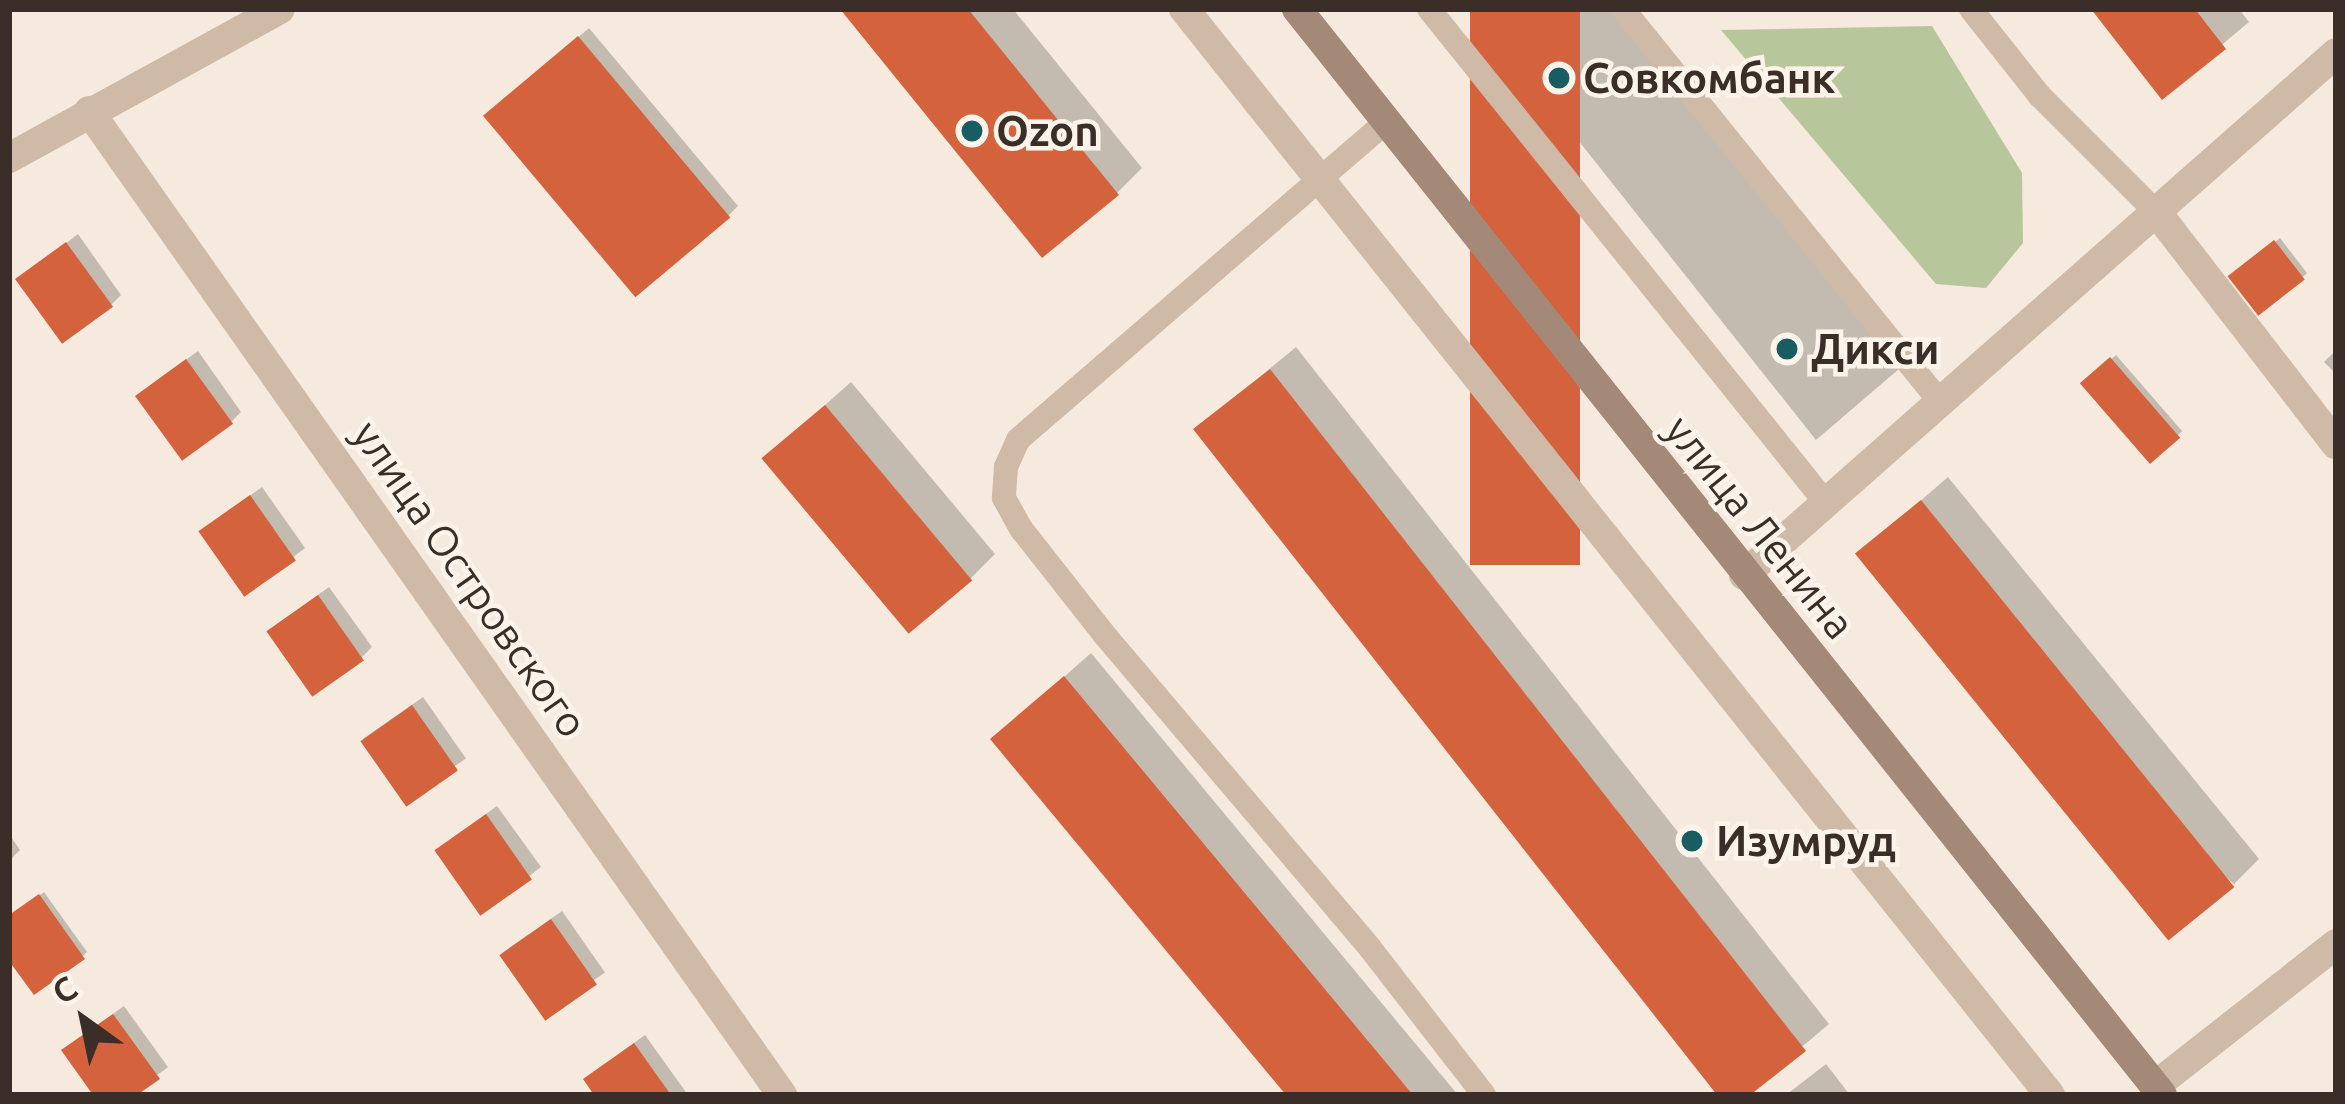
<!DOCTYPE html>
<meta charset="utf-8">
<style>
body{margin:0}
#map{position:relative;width:2345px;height:1104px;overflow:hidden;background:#f5eadd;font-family:Ubuntu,sans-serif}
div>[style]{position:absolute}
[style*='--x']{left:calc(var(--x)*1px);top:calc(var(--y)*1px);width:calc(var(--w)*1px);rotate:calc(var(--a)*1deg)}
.green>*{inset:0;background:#b8c79b}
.shadow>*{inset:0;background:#0003;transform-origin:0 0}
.building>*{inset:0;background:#d4623d;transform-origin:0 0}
.service>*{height:24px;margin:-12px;padding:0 12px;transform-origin:12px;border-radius:12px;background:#cfbaa7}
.pedestrian>*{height:30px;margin:-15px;padding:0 15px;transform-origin:15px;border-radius:15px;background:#cfbaa7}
.minor>*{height:30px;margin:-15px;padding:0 15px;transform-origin:15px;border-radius:15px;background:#cfbaa7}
.secondary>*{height:30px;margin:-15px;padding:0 15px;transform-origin:15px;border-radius:15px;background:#a48878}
.dots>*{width:33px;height:33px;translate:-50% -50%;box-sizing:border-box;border:6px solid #fcf4eb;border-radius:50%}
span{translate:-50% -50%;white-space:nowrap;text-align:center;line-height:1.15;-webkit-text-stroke:9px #fcf4eb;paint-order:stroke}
.poi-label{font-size:42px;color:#3b2e28;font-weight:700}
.left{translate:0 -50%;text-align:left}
.street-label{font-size:42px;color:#3b2e28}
.frame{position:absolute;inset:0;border:12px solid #3b2e28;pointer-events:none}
.north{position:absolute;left:24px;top:960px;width:120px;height:120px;-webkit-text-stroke:9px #fcf4eb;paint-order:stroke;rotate:327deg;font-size:33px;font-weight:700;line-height:48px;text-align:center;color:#3b2e28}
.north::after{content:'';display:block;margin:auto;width:42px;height:54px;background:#3b2e28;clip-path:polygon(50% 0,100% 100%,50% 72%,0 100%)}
</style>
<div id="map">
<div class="green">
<div style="clip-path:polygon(1932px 26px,2022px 173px,2023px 243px,1986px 288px,1936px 284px,1721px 30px)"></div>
</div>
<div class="shadow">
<div style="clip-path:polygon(844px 9px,1013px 9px,1142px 168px,1117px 193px)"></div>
<div style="clip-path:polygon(1474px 9px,1624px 9px,1906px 363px,1816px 440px)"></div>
<div style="clip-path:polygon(2094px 9px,2239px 9px,2249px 22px,2162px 95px)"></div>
<div style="clip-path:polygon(589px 28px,738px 206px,728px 216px,497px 106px)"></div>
<div style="clip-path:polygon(78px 234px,121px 295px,111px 305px,19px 279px)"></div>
<div style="clip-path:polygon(2280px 238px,2307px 273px,2303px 277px,2236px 273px)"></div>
<div style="clip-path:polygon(1296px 347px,1829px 1024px,1745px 1095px,1721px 1095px,1197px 429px)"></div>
<div style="clip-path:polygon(2336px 350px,2336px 374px,2324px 362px)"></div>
<div style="clip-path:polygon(198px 351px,241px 412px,231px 422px,149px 386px)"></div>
<div style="left:2116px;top:355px;width:101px;height:43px;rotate:49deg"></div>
<div style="clip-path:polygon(851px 382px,995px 554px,970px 579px,765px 458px)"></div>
<div style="clip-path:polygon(1948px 477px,2259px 859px,2234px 884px,1859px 554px)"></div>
<div style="clip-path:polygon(262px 487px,305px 548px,246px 593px,213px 522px)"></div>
<div style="clip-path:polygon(329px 587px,372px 647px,362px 657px,280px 622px)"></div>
<div style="clip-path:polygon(1091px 653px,1458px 1095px,1290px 1095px,994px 739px)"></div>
<div style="left:423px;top:697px;width:75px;height:73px;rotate:55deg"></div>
<div style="clip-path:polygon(497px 806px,541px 867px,482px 912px,449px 841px)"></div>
<div style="clip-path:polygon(9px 834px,20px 850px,9px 861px)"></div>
<div style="clip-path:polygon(44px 892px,87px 952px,83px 956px,9px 956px,9px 917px)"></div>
<div style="left:562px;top:911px;width:75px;height:73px;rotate:55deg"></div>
<div style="clip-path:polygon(124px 1006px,168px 1067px,131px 1095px,97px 1095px,75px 1041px)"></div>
<div style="clip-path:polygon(645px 1035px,688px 1095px,597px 1095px,597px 1070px)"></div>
<div style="clip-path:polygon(1826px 1064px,1850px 1095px,1786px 1095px)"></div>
</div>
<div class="building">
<div style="clip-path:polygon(840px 9px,968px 9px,1119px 195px,1042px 258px)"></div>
<div style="left:1470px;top:9px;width:110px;height:556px"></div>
<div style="clip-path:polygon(2091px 9px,2195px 9px,2226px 49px,2162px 100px)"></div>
<div style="left:578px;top:36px;width:237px;height:124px;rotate:50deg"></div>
<div style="left:2274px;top:240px;width:50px;height:59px;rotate:52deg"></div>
<div style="left:66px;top:242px;width:80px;height:63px;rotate:54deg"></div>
<div style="left:2110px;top:357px;width:107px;height:40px;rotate:49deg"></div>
<div style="left:186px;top:359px;width:80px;height:63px;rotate:54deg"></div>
<div style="clip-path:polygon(1270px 369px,1806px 1051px,1750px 1095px,1717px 1095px,1193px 429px)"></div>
<div style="left:825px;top:405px;width:229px;height:83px;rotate:50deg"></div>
<div style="left:250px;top:495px;width:80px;height:63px;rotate:55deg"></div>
<div style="left:1921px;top:500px;width:498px;height:85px;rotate:51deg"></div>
<div style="left:318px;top:595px;width:80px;height:63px;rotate:55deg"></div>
<div style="clip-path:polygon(1064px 676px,1413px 1095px,1286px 1095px,990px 739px)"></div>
<div style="left:412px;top:705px;width:80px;height:63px;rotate:55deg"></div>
<div style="left:486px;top:814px;width:80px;height:63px;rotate:55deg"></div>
<div style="clip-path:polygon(39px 894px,85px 959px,34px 995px,9px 961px,9px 915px)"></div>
<div style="left:551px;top:919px;width:80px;height:63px;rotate:55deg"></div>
<div style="clip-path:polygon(113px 1014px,160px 1079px,137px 1095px,93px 1095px,61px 1050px)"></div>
<div style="clip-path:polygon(634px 1043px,671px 1095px,594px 1095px,583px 1079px)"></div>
</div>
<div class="service">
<div style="--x:1429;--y:9;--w:634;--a:51.21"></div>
<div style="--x:1623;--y:9;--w:506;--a:51.09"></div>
<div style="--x:1971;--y:9;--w:111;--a:51.6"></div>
<div style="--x:2040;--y:96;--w:167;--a:45"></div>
<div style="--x:1386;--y:122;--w:486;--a:139.2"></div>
<div style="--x:1018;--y:440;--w:30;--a:114"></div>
<div style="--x:1006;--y:467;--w:31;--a:94"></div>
<div style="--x:1004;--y:498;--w:37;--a:61"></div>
<div style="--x:1022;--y:530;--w:131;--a:51.8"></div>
<div style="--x:1103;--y:633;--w:413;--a:49.7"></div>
<div style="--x:1370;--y:948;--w:186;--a:52.2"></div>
</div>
<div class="pedestrian">
<div style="--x:1184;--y:9;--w:1389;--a:51.43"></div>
</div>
<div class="minor">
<div style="--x:89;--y:111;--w:1204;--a:54.84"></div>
<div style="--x:9;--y:158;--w:309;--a:-28.8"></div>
<div style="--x:2158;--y:214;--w:291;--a:52.3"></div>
<div style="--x:1744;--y:575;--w:789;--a:-41.4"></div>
<div style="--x:2155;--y:1086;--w:230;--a:-38.1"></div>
</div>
<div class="secondary">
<div style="--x:1297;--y:9;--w:1388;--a:51.46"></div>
</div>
<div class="dots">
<div style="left:1559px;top:78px;background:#185d62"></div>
<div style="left:972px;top:131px;background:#185d62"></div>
<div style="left:1787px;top:349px;background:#185d62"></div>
<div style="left:1692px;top:841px;background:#185d62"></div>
</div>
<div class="poi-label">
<span class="left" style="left:1583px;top:78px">Совкомбанк</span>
<span class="left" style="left:996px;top:131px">Ozon</span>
<span class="left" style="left:1811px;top:349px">Дикси</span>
<span class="left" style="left:1716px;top:841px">Изумруд</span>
</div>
<div class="street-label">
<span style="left:1760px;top:527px;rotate:51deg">улица Ленина</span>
<span style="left:470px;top:579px;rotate:55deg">улица Островского</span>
</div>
<div class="frame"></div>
<div class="north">С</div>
</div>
